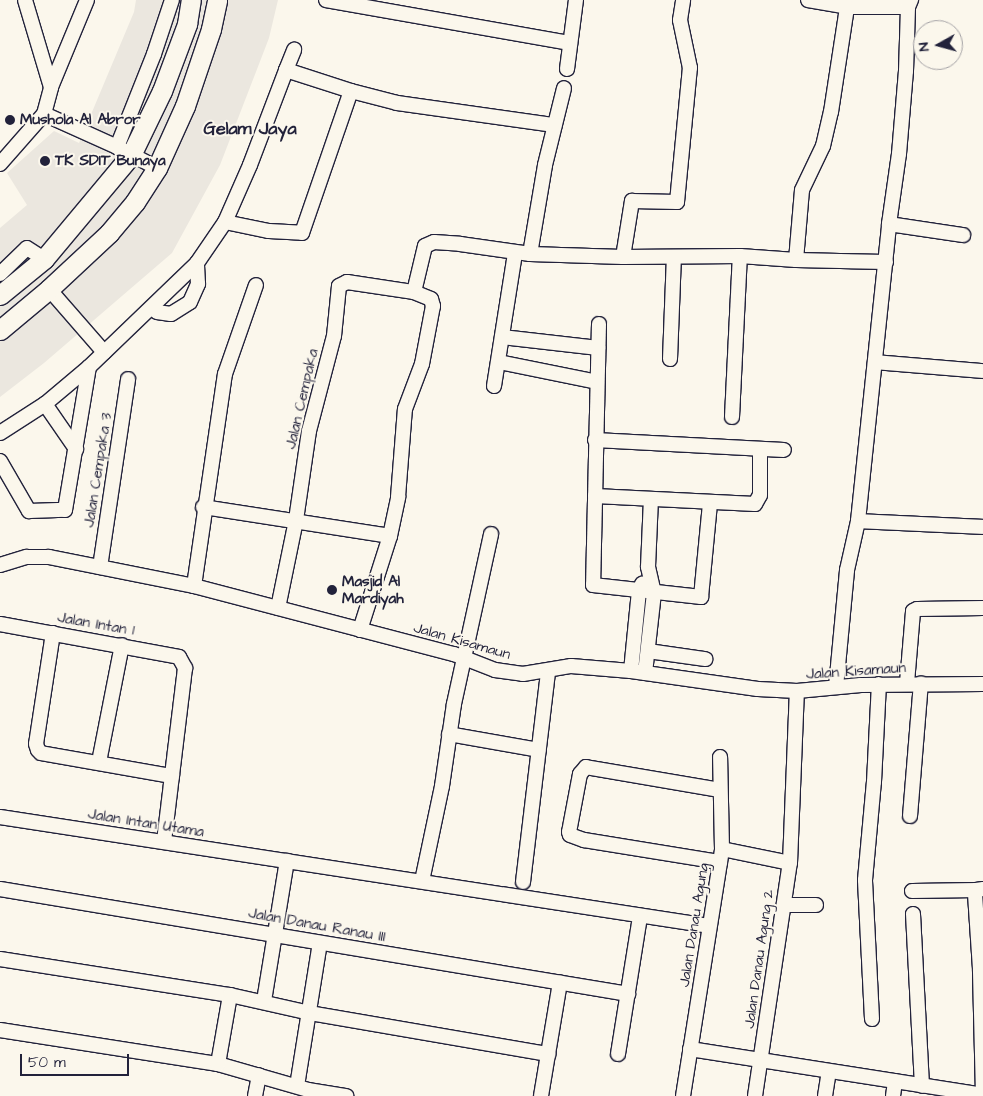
<!DOCTYPE html>
<style>
body{margin:0}
#map{position:relative;width:983px;height:1096px;overflow:hidden;background:#fbf7ec;font-family:"Architects Daughter",sans-serif}
div>[style]{position:absolute}
[style*='--x']{left:calc(var(--x)*1px);top:calc(var(--y)*1px);width:calc(var(--w)*1px);rotate:calc(var(--a)*1deg)}
.built>*{inset:0;background:#ebe7df}
.roads{filter:drop-shadow(1px 0 #22223b) drop-shadow(-1px 0 #22223b) drop-shadow(0 1px #22223b) drop-shadow(0 -1px #22223b)}
.street>*{height:14px;margin:-7px;padding:0 7px;transform-origin:7px;border-radius:7px;background:#fbf7ec}
.secondary>*{height:19px;margin:-9.5px;padding:0 9.5px;transform-origin:9.5px;border-radius:9.5px;background:#fbf7ec}
.dots>*{width:14px;height:14px;translate:-50% -50%;box-sizing:border-box;border:2px solid #fbf7ec;border-radius:50%}
span{translate:-50% -50%;white-space:nowrap;text-align:center;line-height:1.15;-webkit-text-stroke:4px #fbf7ec;paint-order:stroke}
.poi-label{font-size:15px;color:#22223b;font-weight:700}
.left{translate:0 -50%;text-align:left}
.street-label{font-size:15px;color:#22223b}
.quarter-label{font-size:18px;color:#22223b;font-weight:700}
.north{position:absolute;left:913px;top:20px;width:50px;height:50px;box-sizing:border-box;background:#fbf7ec;border:1px solid #a4a2a5;border-radius:50%;rotate:263deg;font-size:14px;font-weight:700;line-height:20px;text-align:center;color:#22223b}
.north::after{content:'';display:block;margin:auto;width:18px;height:22px;background:#22223b;clip-path:polygon(50% 0,100% 100%,50% 72%,0 100%)}
.scale{position:absolute;left:20px;top:1054px;width:109px;height:22px;box-sizing:border-box;border:2px solid #22223b;border-top:0;padding-left:6px;font-size:15px;line-height:18px;white-space:nowrap;color:#22223b;-webkit-text-stroke:4px #fbf7ec;paint-order:stroke}
</style>
<div id="map">
<div class="built">
<div style="clip-path:polygon(136px 0,278px 0,269px 38px,220px 165px,172px 253px,44px 363px,0 397px,0 228px,27px 205px,7px 173px,54px 131px,79px 143px,134px 12px)"></div>
</div>
<div class="roads">
<div class="street">
<div style="--x:25;--y:0;--w:91;--a:73.4"></div>
<div style="--x:326;--y:0;--w:248;--a:10"></div>
<div style="--x:808;--y:0;--w:40;--a:10"></div>
<div style="--x:847;--y:7;--w:61;--a:0"></div>
<div style="--x:567;--y:69;--w:70;--a:-82.6"></div>
<div style="--x:286;--y:70;--w:22;--a:-68"></div>
<div style="--x:44;--y:114;--w:80;--a:24.3"></div>
<div style="--x:117;--y:147;--w:45;--a:27.7"></div>
<div style="--x:117;--y:147;--w:100;--a:-68.3"></div>
<div style="--x:154;--y:54;--w:57;--a:-71.6"></div>
<div style="--x:0;--y:164;--w:67;--a:-48.7"></div>
<div style="--x:44;--y:114;--w:28;--a:-75"></div>
<div style="--x:51;--y:87;--w:94;--a:-67.5"></div>
<div style="--x:225;--y:222;--w:45;--a:11.6"></div>
<div style="--x:269;--y:231;--w:33;--a:3"></div>
<div style="--x:302;--y:233;--w:150;--a:-71"></div>
<div style="--x:889;--y:224;--w:75;--a:8.5"></div>
<div style="--x:530;--y:254;--w:90;--a:-80.4"></div>
<div style="--x:545;--y:165;--w:79;--a:-76.1"></div>
<div style="--x:623;--y:257;--w:57;--a:-80.9"></div>
<div style="--x:632;--y:201;--w:45;--a:1.3"></div>
<div style="--x:677;--y:202;--w:135;--a:-84.5"></div>
<div style="--x:690;--y:68;--w:49;--a:-101.8"></div>
<div style="--x:680;--y:20;--w:20;--a:-81"></div>
<div style="--x:796;--y:260;--w:70;--a:-85.1"></div>
<div style="--x:802;--y:190;--w:49;--a:-64.5"></div>
<div style="--x:823;--y:146;--w:35;--a:-77"></div>
<div style="--x:831;--y:112;--w:106;--a:-81.3"></div>
<div style="--x:0;--y:274;--w:37;--a:-44"></div>
<div style="--x:27;--y:248;--w:20;--a:33"></div>
<div style="--x:49;--y:289;--w:84;--a:48.9"></div>
<div style="--x:153;--y:307;--w:6;--a:51"></div>
<div style="--x:157;--y:312;--w:14;--a:8"></div>
<div style="--x:171;--y:314;--w:22;--a:-32"></div>
<div style="--x:190;--y:302;--w:20;--a:-66"></div>
<div style="--x:198;--y:284;--w:21;--a:-93"></div>
<div style="--x:599;--y:324;--w:261;--a:91.3"></div>
<div style="--x:593;--y:585;--w:109;--a:6.3"></div>
<div style="--x:701;--y:597;--w:94;--a:-84.5"></div>
<div style="--x:502;--y:337;--w:97;--a:6.5"></div>
<div style="--x:670;--y:359;--w:102;--a:-87.8"></div>
<div style="--x:499;--y:362;--w:100;--a:11.5"></div>
<div style="--x:875;--y:362;--w:108;--a:4.8"></div>
<div style="--x:494;--y:386;--w:135;--a:-81"></div>
<div style="--x:45;--y:404;--w:55;--a:55.4"></div>
<div style="--x:732;--y:417;--w:161;--a:-87.2"></div>
<div style="--x:0;--y:433;--w:54;--a:-32.8"></div>
<div style="--x:45;--y:404;--w:57;--a:-40.1"></div>
<div style="--x:89;--y:367;--w:150;--a:-43.9"></div>
<div style="--x:197;--y:263;--w:50;--a:-55.7"></div>
<div style="--x:225;--y:222;--w:62;--a:-66.3"></div>
<div style="--x:250;--y:165;--w:102;--a:-69.2"></div>
<div style="--x:286;--y:70;--w:68;--a:17.9"></div>
<div style="--x:351;--y:91;--w:48;--a:14.6"></div>
<div style="--x:397;--y:103;--w:159;--a:8"></div>
<div style="--x:595;--y:440;--w:189;--a:3"></div>
<div style="--x:0;--y:461;--w:58;--a:59.9"></div>
<div style="--x:29;--y:511;--w:36;--a:-2"></div>
<div style="--x:65;--y:510;--w:145;--a:-80.5"></div>
<div style="--x:595;--y:496;--w:160;--a:2.9"></div>
<div style="--x:755;--y:504;--w:10;--a:-61"></div>
<div style="--x:760;--y:495;--w:46;--a:-90"></div>
<div style="--x:203;--y:507;--w:189;--a:8.8"></div>
<div style="--x:858;--y:521;--w:125;--a:2.7"></div>
<div style="--x:0;--y:565;--w:28;--a:-17"></div>
<div style="--x:27;--y:557;--w:22;--a:0"></div>
<div style="--x:49;--y:557;--w:148;--a:11.3"></div>
<div style="--x:194;--y:586;--w:269;--a:14.7"></div>
<div style="--x:454;--y:654;--w:44;--a:21.3"></div>
<div style="--x:495;--y:670;--w:28;--a:8"></div>
<div style="--x:523;--y:674;--w:49;--a:-9.5"></div>
<div style="--x:571;--y:666;--w:60;--a:4.8"></div>
<div style="--x:631;--y:671;--w:128;--a:8.1"></div>
<div style="--x:758;--y:689;--w:39;--a:3"></div>
<div style="--x:797;--y:691;--w:64;--a:-5.4"></div>
<div style="--x:861;--y:685;--w:122;--a:-0.5"></div>
<div style="--x:100;--y:567;--w:190;--a:-81.5"></div>
<div style="--x:194;--y:586;--w:214;--a:-81.7"></div>
<div style="--x:225;--y:374;--w:94;--a:-70.8"></div>
<div style="--x:278;--y:608;--w:90;--a:-78.4"></div>
<div style="--x:296;--y:520;--w:90;--a:-81.7"></div>
<div style="--x:309;--y:431;--w:98;--a:-75.3"></div>
<div style="--x:334;--y:336;--w:50;--a:-84.3"></div>
<div style="--x:339;--y:286;--w:9;--a:-27"></div>
<div style="--x:347;--y:282;--w:68;--a:8.5"></div>
<div style="--x:414;--y:292;--w:47;--a:-76.6"></div>
<div style="--x:425;--y:246;--w:10;--a:-24"></div>
<div style="--x:434;--y:242;--w:26;--a:4"></div>
<div style="--x:460;--y:244;--w:71;--a:8.1"></div>
<div style="--x:530;--y:254;--w:93;--a:1.8"></div>
<div style="--x:623;--y:257;--w:117;--a:-0.5"></div>
<div style="--x:740;--y:256;--w:56;--a:4.1"></div>
<div style="--x:796;--y:260;--w:90;--a:1.3"></div>
<div style="--x:0;--y:624;--w:182;--a:10.4"></div>
<div style="--x:179;--y:657;--w:13;--a:61"></div>
<div style="--x:185;--y:668;--w:175;--a:96.9"></div>
<div style="--x:360;--y:630;--w:99;--a:-72.3"></div>
<div style="--x:390;--y:536;--w:40;--a:-78"></div>
<div style="--x:398;--y:497;--w:88;--a:-85.5"></div>
<div style="--x:405;--y:409;--w:48;--a:-69.3"></div>
<div style="--x:422;--y:364;--w:59;--a:-79.3"></div>
<div style="--x:433;--y:306;--w:7;--a:-106"></div>
<div style="--x:431;--y:299;--w:18;--a:-158"></div>
<div style="--x:53;--y:633;--w:112;--a:98.7"></div>
<div style="--x:36;--y:744;--w:6;--a:72"></div>
<div style="--x:38;--y:750;--w:4;--a:45"></div>
<div style="--x:41;--y:753;--w:133;--a:10"></div>
<div style="--x:648;--y:651;--w:58;--a:8"></div>
<div style="--x:631;--y:671;--w:80;--a:-84.3"></div>
<div style="--x:639;--y:591;--w:8;--a:-67"></div>
<div style="--x:645;--y:673;--w:81;--a:-83.6"></div>
<div style="--x:654;--y:593;--w:27;--a:-103"></div>
<div style="--x:648;--y:567;--w:68;--a:-87.5"></div>
<div style="--x:907;--y:683;--w:72;--a:-85.2"></div>
<div style="--x:913;--y:611;--w:4;--a:-27"></div>
<div style="--x:917;--y:609;--w:66;--a:-0.9"></div>
<div style="--x:836;--y:687;--w:118;--a:-84.6"></div>
<div style="--x:847;--y:570;--w:50;--a:-77.3"></div>
<div style="--x:858;--y:521;--w:299;--a:-84"></div>
<div style="--x:889;--y:224;--w:71;--a:-81.9"></div>
<div style="--x:899;--y:154;--w:83;--a:-85.2"></div>
<div style="--x:906;--y:71;--w:64;--a:-88.2"></div>
<div style="--x:908;--y:7;--w:8;--a:-67"></div>
<div style="--x:449;--y:734;--w:91;--a:10.1"></div>
<div style="--x:99;--y:762;--w:119;--a:-78.9"></div>
<div style="--x:720;--y:790;--w:136;--a:-170.3"></div>
<div style="--x:586;--y:767;--w:9;--a:131"></div>
<div style="--x:580;--y:774;--w:59;--a:100.7"></div>
<div style="--x:569;--y:832;--w:3;--a:72"></div>
<div style="--x:570;--y:835;--w:15;--a:20"></div>
<div style="--x:584;--y:840;--w:138;--a:9.2"></div>
<div style="--x:910;--y:816;--w:133;--a:-85.3"></div>
<div style="--x:0;--y:817;--w:717;--a:8.74"></div>
<div style="--x:722;--y:849;--w:69;--a:11.6"></div>
<div style="--x:422;--y:881;--w:97;--a:-78.1"></div>
<div style="--x:442;--y:786;--w:83;--a:-81.7"></div>
<div style="--x:454;--y:704;--w:174;--a:-77.7"></div>
<div style="--x:523;--y:882;--w:211;--a:-83.2"></div>
<div style="--x:0;--y:889;--w:637;--a:9.49"></div>
<div style="--x:912;--y:891;--w:65;--a:-0.9"></div>
<div style="--x:784;--y:905;--w:32;--a:0"></div>
<div style="--x:913;--y:914;--w:172;--a:87"></div>
<div style="--x:0;--y:959;--w:233;--a:8.9"></div>
<div style="--x:230;--y:995;--w:82;--a:12.7"></div>
<div style="--x:310;--y:1013;--w:242;--a:9.8"></div>
<div style="--x:264;--y:1001;--w:142;--a:-80.7"></div>
<div style="--x:872;--y:1019;--w:139;--a:-92.9"></div>
<div style="--x:865;--y:880;--w:98;--a:-84.8"></div>
<div style="--x:874;--y:782;--w:98;--a:-87.1"></div>
<div style="--x:0;--y:1030;--w:221;--a:8.9"></div>
<div style="--x:218;--y:1064;--w:94;--a:16.1"></div>
<div style="--x:308;--y:1090;--w:39;--a:9"></div>
<div style="--x:690;--y:1049;--w:297;--a:8.9"></div>
<div style="--x:618;--y:1054;--w:140;--a:-80.9"></div>
<div style="--x:218;--y:1064;--w:70;--a:-80.1"></div>
<div style="--x:297;--y:1086;--w:145;--a:-80.9"></div>
<div style="--x:983;--y:1095;--w:126;--a:-91.4"></div>
<div style="--x:980;--y:969;--w:76;--a:-93.8"></div>
<div style="--x:975;--y:893;--w:3;--a:-72"></div>
<div style="--x:976;--y:890;--w:7;--a:-8"></div>
<div style="--x:255;--y:1096;--w:21;--a:-79"></div>
<div style="--x:541;--y:1096;--w:115;--a:-80.5"></div>
<div style="--x:683;--y:1096;--w:250;--a:-81"></div>
<div style="--x:722;--y:849;--w:92;--a:-91.2"></div>
<div style="--x:755;--y:1096;--w:236;--a:-81.5"></div>
<div style="--x:790;--y:863;--w:172;--a:-87.7"></div>
<div style="--x:825;--y:1096;--w:25;--a:-81"></div>
<div style="--x:893;--y:1096;--w:15;--a:-82"></div>
</div>
<div class="secondary">
<div style="--x:0;--y:295;--w:57;--a:-39.3"></div>
<div style="--x:44;--y:259;--w:136;--a:-50.1"></div>
<div style="--x:131;--y:155;--w:71;--a:-64.2"></div>
<div style="--x:162;--y:91;--w:72;--a:-69.5"></div>
<div style="--x:187;--y:24;--w:24;--a:-81"></div>
<div style="--x:0;--y:330;--w:64;--a:-39.9"></div>
<div style="--x:49;--y:289;--w:82;--a:-43"></div>
<div style="--x:109;--y:233;--w:40;--a:-50"></div>
<div style="--x:135;--y:202;--w:40;--a:-57.1"></div>
<div style="--x:157;--y:168;--w:68;--a:-65.7"></div>
<div style="--x:185;--y:106;--w:81;--a:-71.3"></div>
<div style="--x:211;--y:29;--w:30;--a:-78"></div>
</div>
</div>
<div class="dots">
<div style="left:10px;top:120px;background:#22223b"></div>
<div style="left:45px;top:161px;background:#22223b"></div>
<div style="left:332px;top:590px;background:#22223b"></div>
</div>
<div class="poi-label">
<span class="left" style="left:20px;top:120px">Mushola Al Abror</span>
<span class="left" style="left:55px;top:161px">TK SDIT Bunaya</span>
<span class="left" style="left:342px;top:590px">Masjid Al<br>Mardiyah</span>
</div>
<div class="street-label">
<span style="left:302px;top:399px;rotate:-77deg">Jalan Cempaka</span>
<span style="left:98px;top:470px;rotate:-81deg">Jalan Cempaka 3</span>
<span style="left:96px;top:624px;rotate:10deg">Jalan Intan 1</span>
<span style="left:462px;top:641px;rotate:16deg">Jalan Kisamaun</span>
<span style="left:856px;top:671px;rotate:-4deg">Jalan Kisamaun</span>
<span style="left:146px;top:823px;rotate:9deg">Jalan Intan Utama</span>
<span style="left:317px;top:925px;rotate:10deg">Jalan Danau Ranau III</span>
<span style="left:694px;top:925px;rotate:-81deg">Jalan Danau Agung</span>
<span style="left:759px;top:959px;rotate:-82deg">Jalan Danau Agung 2</span>
</div>
<div class="quarter-label">
<span style="left:250px;top:129px">Gelam Jaya</span>
</div>
<div class="north">N</div>
<div class="scale">50 m</div>
</div>
